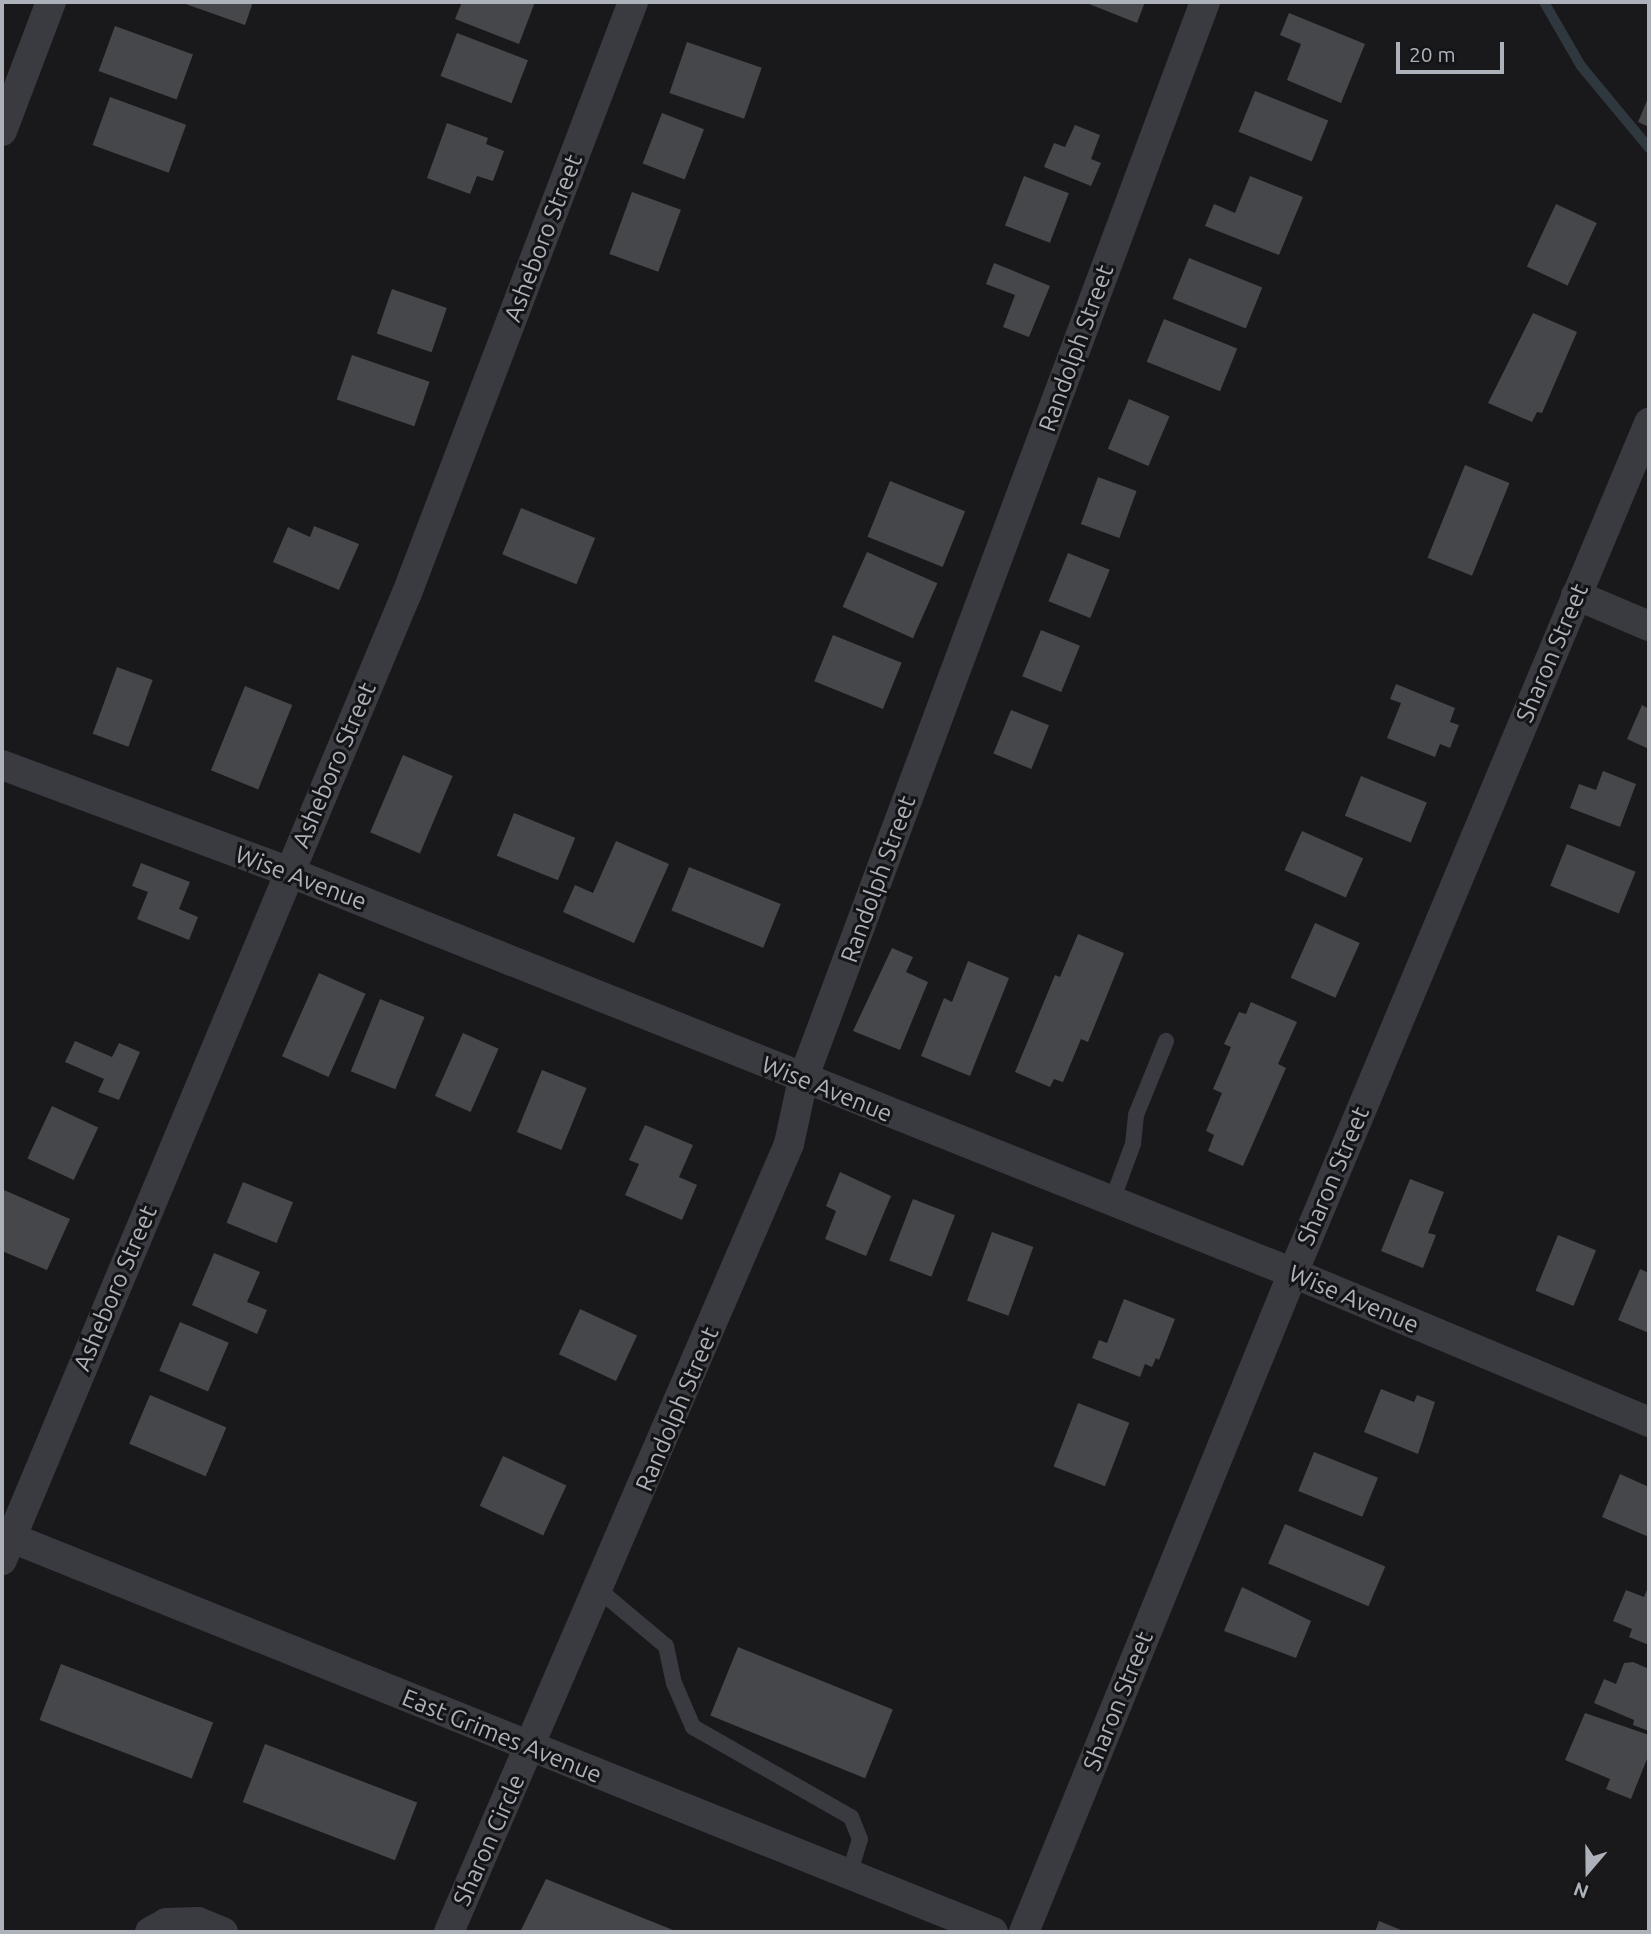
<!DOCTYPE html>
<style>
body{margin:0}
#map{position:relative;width:1651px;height:1934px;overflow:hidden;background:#19191b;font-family:Ubuntu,sans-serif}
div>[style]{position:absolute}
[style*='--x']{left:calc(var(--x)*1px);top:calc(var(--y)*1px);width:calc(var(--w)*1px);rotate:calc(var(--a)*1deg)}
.stream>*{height:10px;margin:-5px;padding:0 5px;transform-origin:5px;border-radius:5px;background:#30383f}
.building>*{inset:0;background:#46474b;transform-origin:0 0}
.service>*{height:16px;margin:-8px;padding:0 8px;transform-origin:8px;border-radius:8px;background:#3a3b40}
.minor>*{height:30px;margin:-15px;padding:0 15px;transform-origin:15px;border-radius:15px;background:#3a3b40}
span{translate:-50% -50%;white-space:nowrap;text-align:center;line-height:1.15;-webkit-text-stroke:6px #141416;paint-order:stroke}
.street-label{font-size:24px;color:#acb1ba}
.frame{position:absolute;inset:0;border:4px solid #acb1ba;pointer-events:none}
.north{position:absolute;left:1553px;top:1836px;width:70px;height:70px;-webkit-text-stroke:5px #141416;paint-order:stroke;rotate:200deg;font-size:19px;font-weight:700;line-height:28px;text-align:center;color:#acb1ba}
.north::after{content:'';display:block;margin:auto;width:24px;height:32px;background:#acb1ba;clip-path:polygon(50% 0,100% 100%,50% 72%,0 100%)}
.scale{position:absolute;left:1396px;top:42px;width:108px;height:32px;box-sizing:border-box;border:4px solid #acb1ba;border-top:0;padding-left:9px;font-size:21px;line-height:24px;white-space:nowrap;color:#acb1ba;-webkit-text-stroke:5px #141416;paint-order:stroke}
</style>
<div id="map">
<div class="stream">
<div style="--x:1544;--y:2;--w:74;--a:60"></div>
<div style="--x:1581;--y:66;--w:107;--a:50.3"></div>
</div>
<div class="building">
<div style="clip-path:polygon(180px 2px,253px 2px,245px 25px)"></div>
<div style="clip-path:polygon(462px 2px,535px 2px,519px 44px,455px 19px)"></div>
<div style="clip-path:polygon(1084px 2px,1145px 2px,1137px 23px)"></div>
<div style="clip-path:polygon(1289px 13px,1365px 44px,1341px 103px,1287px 80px,1301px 44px,1280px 35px)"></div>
<div style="left:115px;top:26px;width:83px;height:48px;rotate:20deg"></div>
<div style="left:457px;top:33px;width:76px;height:46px;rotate:21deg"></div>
<div style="left:687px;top:42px;width:79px;height:54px;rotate:19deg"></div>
<div style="left:1255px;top:91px;width:79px;height:44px;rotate:22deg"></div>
<div style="clip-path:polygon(1649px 96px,1649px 127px,1638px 122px)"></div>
<div style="left:110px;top:97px;width:81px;height:51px;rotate:20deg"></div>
<div style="left:662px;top:113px;width:45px;height:54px;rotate:21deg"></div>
<div style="clip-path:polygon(447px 123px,488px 138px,486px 144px,504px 151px,493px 181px,477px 176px,470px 194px,427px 178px)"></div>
<div style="clip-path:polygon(1075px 125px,1100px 135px,1091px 159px,1101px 163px,1091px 186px,1044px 167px,1054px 143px,1065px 147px)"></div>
<div style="left:1024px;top:176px;width:48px;height:53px;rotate:21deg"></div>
<div style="clip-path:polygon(1250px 176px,1303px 197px,1279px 255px,1205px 226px,1214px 204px,1235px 213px)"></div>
<div style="left:632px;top:192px;width:52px;height:66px;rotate:20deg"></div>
<div style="left:1556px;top:204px;width:45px;height:69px;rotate:25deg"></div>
<div style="left:1189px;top:258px;width:79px;height:44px;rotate:22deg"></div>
<div style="clip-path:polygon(994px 263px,1050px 286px,1029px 337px,1003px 327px,1015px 295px,986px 284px)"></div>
<div style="left:392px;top:289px;width:58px;height:47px;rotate:19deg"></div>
<div style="clip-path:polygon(1533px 313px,1577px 332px,1542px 413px,1537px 412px,1532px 422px,1488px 403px)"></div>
<div style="left:1164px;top:319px;width:79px;height:46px;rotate:22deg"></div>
<div style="left:352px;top:355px;width:82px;height:47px;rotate:19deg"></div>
<div style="left:1129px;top:399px;width:44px;height:54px;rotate:23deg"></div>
<div style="left:1465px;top:465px;width:48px;height:100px;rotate:22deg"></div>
<div style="left:1098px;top:477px;width:41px;height:50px;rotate:20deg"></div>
<div style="left:890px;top:481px;width:81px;height:60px;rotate:22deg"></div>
<div style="left:521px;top:508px;width:80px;height:50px;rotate:22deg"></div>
<div style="clip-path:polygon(314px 526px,359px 544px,339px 590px,273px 562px,288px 527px,310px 537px)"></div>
<div style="left:867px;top:552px;width:77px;height:60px;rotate:24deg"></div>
<div style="left:1068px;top:553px;width:45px;height:52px;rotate:22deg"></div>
<div style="left:1041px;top:630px;width:42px;height:50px;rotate:22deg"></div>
<div style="left:833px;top:635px;width:74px;height:50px;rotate:22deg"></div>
<div style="left:117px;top:667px;width:38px;height:71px;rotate:20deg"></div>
<div style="clip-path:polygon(1396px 684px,1455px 708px,1450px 722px,1459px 725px,1450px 748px,1440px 744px,1435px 757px,1387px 738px,1401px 703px,1390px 699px)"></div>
<div style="left:245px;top:686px;width:51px;height:91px;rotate:22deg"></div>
<div style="clip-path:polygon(1642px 705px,1649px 709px,1649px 749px,1627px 739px)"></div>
<div style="left:1011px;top:710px;width:41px;height:47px;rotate:22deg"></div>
<div style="left:403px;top:755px;width:54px;height:84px;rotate:23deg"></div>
<div style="clip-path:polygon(1603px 771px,1636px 784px,1620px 827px,1570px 808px,1579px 784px,1596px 790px)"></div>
<div style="left:1361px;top:776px;width:71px;height:43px;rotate:22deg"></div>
<div style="left:514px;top:813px;width:66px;height:46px;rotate:22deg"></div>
<div style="left:1302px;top:831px;width:67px;height:43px;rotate:24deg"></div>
<div style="clip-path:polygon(616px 841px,669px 864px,634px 943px,563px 912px,575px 885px,593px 893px)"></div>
<div style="left:1567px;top:844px;width:74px;height:45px;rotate:22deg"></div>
<div style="clip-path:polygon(141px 863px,190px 882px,179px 909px,198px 917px,189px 940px,137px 919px,148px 892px,132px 886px)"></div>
<div style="left:689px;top:867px;width:99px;height:47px;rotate:22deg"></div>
<div style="left:1315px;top:923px;width:49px;height:60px;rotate:24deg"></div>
<div style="clip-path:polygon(1078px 934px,1124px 953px,1088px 1042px,1081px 1039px,1063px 1082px,1054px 1079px,1050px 1087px,1015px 1072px,1055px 975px,1060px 977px)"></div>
<div style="clip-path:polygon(892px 948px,913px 957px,906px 972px,928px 982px,900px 1050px,853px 1031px)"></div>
<div style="clip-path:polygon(968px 961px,1009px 978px,970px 1076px,921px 1056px,944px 998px,952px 1002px)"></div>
<div style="left:319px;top:973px;width:51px;height:91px;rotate:24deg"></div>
<div style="left:380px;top:999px;width:48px;height:78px;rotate:22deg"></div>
<div style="clip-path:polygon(1251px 1002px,1297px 1022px,1278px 1064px,1286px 1068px,1243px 1166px,1208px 1151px,1214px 1135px,1206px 1131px,1222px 1093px,1213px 1089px,1231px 1047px,1224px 1044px,1239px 1012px,1246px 1014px)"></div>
<div style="left:463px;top:1033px;width:39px;height:69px;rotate:24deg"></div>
<div style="clip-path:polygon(75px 1041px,112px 1057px,119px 1043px,140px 1052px,119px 1100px,98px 1092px,104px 1079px,65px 1062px)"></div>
<div style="left:542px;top:1070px;width:48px;height:67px;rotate:22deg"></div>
<div style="left:52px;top:1106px;width:51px;height:58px;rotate:25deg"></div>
<div style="clip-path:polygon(645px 1125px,693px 1145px,679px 1177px,697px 1185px,682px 1220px,625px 1195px,639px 1164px,629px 1160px)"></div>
<div style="clip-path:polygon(840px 1172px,891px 1196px,866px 1256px,825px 1239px,836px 1211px,826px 1206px)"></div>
<div style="clip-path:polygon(1410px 1179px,1444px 1192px,1428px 1233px,1436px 1235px,1423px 1268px,1381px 1251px)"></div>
<div style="left:243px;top:1182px;width:54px;height:44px;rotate:22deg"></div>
<div style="clip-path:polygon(4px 1190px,70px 1219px,47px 1270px,2px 1251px)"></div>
<div style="left:913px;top:1199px;width:45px;height:66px;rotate:21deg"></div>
<div style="left:992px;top:1232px;width:44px;height:73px;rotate:20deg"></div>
<div style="left:1558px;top:1235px;width:41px;height:60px;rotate:22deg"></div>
<div style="clip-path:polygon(214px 1253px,260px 1272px,247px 1302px,267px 1310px,257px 1334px,192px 1305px)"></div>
<div style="clip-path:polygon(1640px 1269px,1649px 1273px,1649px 1333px,1618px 1320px)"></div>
<div style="clip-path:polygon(1124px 1299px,1175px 1319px,1159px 1360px,1156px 1358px,1152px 1367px,1145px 1364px,1140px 1377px,1092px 1358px,1099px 1340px,1107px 1343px)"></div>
<div style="left:580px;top:1309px;width:63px;height:50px;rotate:25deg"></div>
<div style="left:180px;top:1322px;width:53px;height:53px;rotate:23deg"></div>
<div style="clip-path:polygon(1381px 1389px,1414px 1402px,1417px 1395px,1435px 1402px,1418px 1454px,1364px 1432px)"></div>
<div style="left:150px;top:1395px;width:83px;height:53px;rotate:23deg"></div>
<div style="left:1078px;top:1403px;width:55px;height:68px;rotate:21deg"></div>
<div style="left:1314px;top:1452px;width:69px;height:42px;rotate:22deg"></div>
<div style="left:503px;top:1456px;width:70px;height:55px;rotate:25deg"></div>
<div style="clip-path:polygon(1620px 1474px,1649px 1487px,1649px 1537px,1602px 1517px)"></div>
<div style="left:1285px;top:1524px;width:109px;height:43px;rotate:23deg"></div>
<div style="clip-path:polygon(1649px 1585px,1649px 1645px,1629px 1637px,1632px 1629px,1613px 1621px,1626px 1590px,1644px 1597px)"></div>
<div style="clip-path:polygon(1242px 1587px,1311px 1621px,1296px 1658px,1224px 1631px)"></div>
<div style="left:738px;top:1647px;width:167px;height:74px;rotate:22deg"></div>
<div style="clip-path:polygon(1633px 1662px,1649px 1669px,1649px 1731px,1633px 1725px,1634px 1720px,1594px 1703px,1604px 1679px,1616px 1684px,1624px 1663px)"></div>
<div style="left:61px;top:1664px;width:163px;height:60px;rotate:21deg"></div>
<div style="clip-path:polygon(1585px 1713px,1649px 1735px,1649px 1754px,1631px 1799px,1606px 1789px,1610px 1779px,1565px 1760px)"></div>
<div style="left:265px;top:1744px;width:163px;height:62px;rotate:21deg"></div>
<div style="clip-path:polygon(546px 1879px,678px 1932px,520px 1932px)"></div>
<div style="clip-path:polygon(1379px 1921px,1406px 1932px,1375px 1932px)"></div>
</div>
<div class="service">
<div style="--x:1112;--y:1201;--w:61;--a:-69.8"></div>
<div style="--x:1133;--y:1144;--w:29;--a:-84"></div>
<div style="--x:1136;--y:1115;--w:80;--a:-67.9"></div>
<div style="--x:599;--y:1590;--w:87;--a:39.9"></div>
<div style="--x:666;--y:1646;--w:38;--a:78"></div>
<div style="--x:674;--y:1683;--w:48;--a:66.6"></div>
<div style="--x:693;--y:1727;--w:182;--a:29.7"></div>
<div style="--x:851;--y:1817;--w:24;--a:68"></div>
<div style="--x:860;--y:1839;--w:38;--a:107"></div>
</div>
<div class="minor">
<div style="--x:2;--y:131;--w:138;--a:-69.2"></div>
<div style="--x:1576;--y:595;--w:79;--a:23"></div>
<div style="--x:2;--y:765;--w:306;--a:20.4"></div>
<div style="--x:289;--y:872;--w:1081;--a:21.77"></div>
<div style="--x:1293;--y:1273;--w:386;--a:22.7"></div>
<div style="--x:12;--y:1538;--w:1057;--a:21.88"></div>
<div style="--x:2;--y:1560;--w:1048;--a:-67.28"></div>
<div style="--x:407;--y:593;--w:633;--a:-69.07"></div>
<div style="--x:150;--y:1932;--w:18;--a:-29"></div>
<div style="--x:166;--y:1923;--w:32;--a:-2"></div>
<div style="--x:198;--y:1922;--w:27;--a:22"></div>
<div style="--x:449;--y:1932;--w:858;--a:-66.66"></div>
<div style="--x:789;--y:1144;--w:66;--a:-77.8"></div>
<div style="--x:803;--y:1079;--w:1150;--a:-69.53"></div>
<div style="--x:1024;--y:1932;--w:712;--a:-67.8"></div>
<div style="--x:1293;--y:1273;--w:922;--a:-67.27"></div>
</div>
<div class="street-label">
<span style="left:543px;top:238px;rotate:-69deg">Asheboro Street</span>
<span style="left:1076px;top:348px;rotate:-70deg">Randolph Street</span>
<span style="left:1552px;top:653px;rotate:-67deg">Sharon Street</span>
<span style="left:334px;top:765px;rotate:-67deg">Asheboro Street</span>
<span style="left:301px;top:878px;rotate:21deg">Wise Avenue</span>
<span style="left:878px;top:879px;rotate:-70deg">Randolph Street</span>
<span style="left:827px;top:1089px;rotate:22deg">Wise Avenue</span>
<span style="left:1333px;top:1176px;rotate:-67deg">Sharon Street</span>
<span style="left:115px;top:1288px;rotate:-67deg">Asheboro Street</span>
<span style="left:1354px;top:1299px;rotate:23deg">Wise Avenue</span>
<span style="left:677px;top:1409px;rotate:-67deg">Randolph Street</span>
<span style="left:1118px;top:1701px;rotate:-68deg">Sharon Street</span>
<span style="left:502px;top:1736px;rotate:22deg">East Grimes Avenue</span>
<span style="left:489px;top:1840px;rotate:-66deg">Sharon Circle</span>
</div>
<div class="frame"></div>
<div class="north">N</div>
<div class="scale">20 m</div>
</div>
